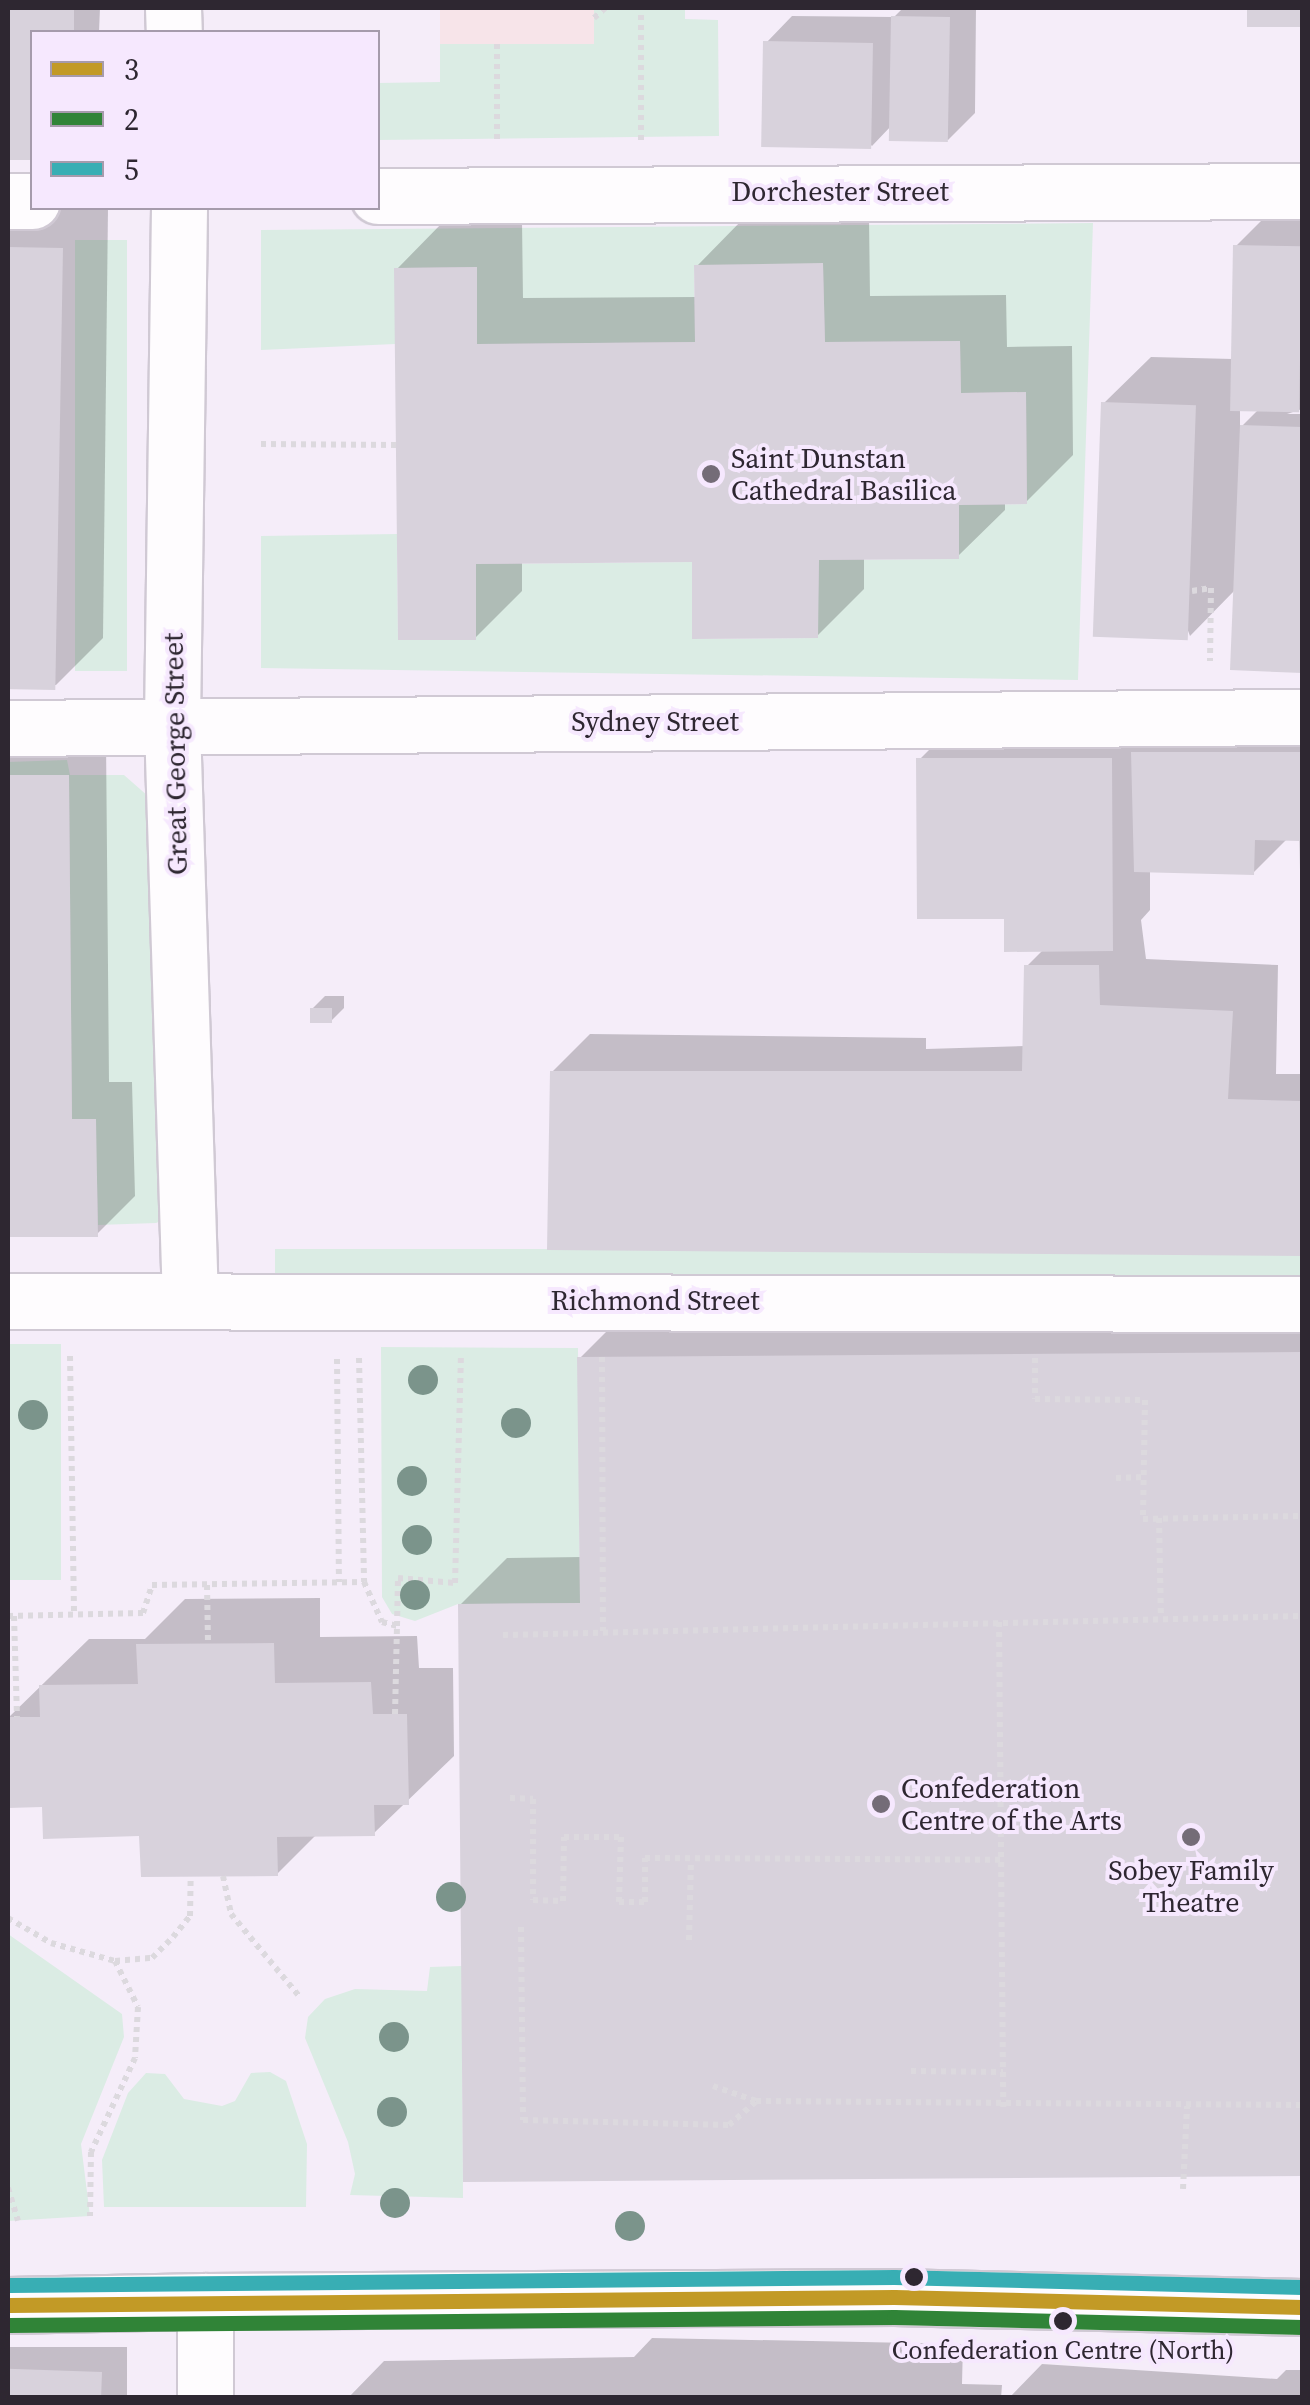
<!DOCTYPE html>
<style>
body{margin:0}
#map{position:relative;width:1310px;height:2405px;overflow:hidden;background:#f5edf9;font-family:"Source Serif 4",serif}
div>[style]{position:absolute}
[style*='--x']{left:calc(var(--x)*1px);top:calc(var(--y)*1px);width:calc(var(--w)*1px);rotate:calc(var(--a)*1deg)}
.education>*{inset:0;background:#f7e4e9;transform-origin:0 0}
.green>*{inset:0;background:#dbece4;transform-origin:0 0}
.shadow>*{inset:0;background:#0003;transform-origin:0 0}
.building>*{inset:0;background:#d8d2dc;transform-origin:0 0}
.path>*{height:6px;margin-top:-3px;transform-origin:0;background:repeating-linear-gradient(90deg,#dcd9de 0 5px,transparent 0 10px)}
.roads{filter:drop-shadow(2px 0 #d0c9d4) drop-shadow(-2px 0 #d0c9d4) drop-shadow(0 2px #d0c9d4) drop-shadow(0 -2px #d0c9d4)}
.minor>*{height:55px;margin:-27.5px;padding:0 27.5px;transform-origin:27.5px;border-radius:27.5px;background:#fefcfe}
.major>*{height:55px;margin:-27.5px;padding:0 27.5px;transform-origin:27.5px;border-radius:27.5px;background:#fefcfe}
.bus-1>*{height:15px;margin:-7.5px;padding:0 7.5px;transform-origin:7.5px;border-radius:7.5px;background:#c29a26}
.bus-2>*{height:15px;margin:-7.5px;padding:0 7.5px;transform-origin:7.5px;border-radius:7.5px;background:#308437}
.bus-3>*{height:15px;margin:-7.5px;padding:0 7.5px;transform-origin:7.5px;border-radius:7.5px;background:#38aeb4}
.trees>*{width:30px;height:30px;margin:-15px;border-radius:50%;background:#7b948b}
.dots>*{width:28px;height:28px;translate:-50% -50%;box-sizing:border-box;border:5px solid #f6e8fe;border-radius:50%}
span{translate:-50% -50%;white-space:nowrap;text-align:center;line-height:1.15;-webkit-text-stroke:8px #f6e8fe;paint-order:stroke}
.bus-label{font-size:26px;color:#2e2731}
.street-label{font-size:28px;color:#2e2731}
.poi-label{font-size:28px;color:#2e2731}
.left{translate:0 -50%;text-align:left}
.frame{position:absolute;inset:0;border:10px solid #2e2731;pointer-events:none}
.legend{position:absolute;left:30px;top:30px;width:350px;height:180px;box-sizing:border-box;background:#f6e8fe;border:2px solid #a69bac;margin:0;padding:12px 18px;list-style:none;font-size:30px;color:#2e2731}
.legend li{display:flex;align-items:center;gap:20px;height:50px}
.legend b{width:50px;border:2px solid #a69bac}
</style>
<div id="map">
<div class="education">
<div style="left:440px;top:8px;width:154px;height:36px"></div>
</div>
<div class="green">
<div style="clip-path:polygon(594px 8px,685px 8px,685px 19px,718px 20px,719px 136px,378px 140px,378px 83px,440px 82px,440px 44px,594px 44px)"></div>
<div style="clip-path:polygon(1093px 223px,1078px 680px,261px 668px,261px 536px,397px 534px,398px 640px,476px 640px,476px 564px,692px 562px,692px 639px,817px 638px,819px 560px,959px 559px,959px 505px,1027px 504px,1026px 392px,961px 393px,960px 341px,825px 342px,823px 264px,694px 265px,695px 342px,477px 344px,476px 267px,395px 268px,395px 344px,261px 350px,261px 230px)"></div>
<div style="left:75px;top:240px;width:52px;height:431px"></div>
<div style="clip-path:polygon(67px 760px,70px 775px,124px 775px,157px 804px,163px 1220px,156px 1223px,98px 1225px,97px 1182px,72px 1119px,69px 775px,8px 775px,8px 762px)"></div>
<div style="left:275px;top:1249px;width:1027px;height:27px"></div>
<div style="left:8px;top:1344px;width:53px;height:236px"></div>
<div style="clip-path:polygon(381px 1347px,578px 1348px,580px 1603px,458px 1604px,415px 1621px,392px 1614px,382px 1597px)"></div>
<div style="clip-path:polygon(8px 1934px,122px 2014px,124px 2037px,81px 2144px,90px 2216px,8px 2221px)"></div>
<div style="clip-path:polygon(462px 1966px,463px 2198px,350px 2195px,355px 2174px,348px 2142px,305px 2038px,308px 2017px,325px 1999px,355px 1989px,427px 1991px,430px 1967px)"></div>
<div style="clip-path:polygon(270px 2072px,286px 2081px,307px 2144px,306px 2207px,104px 2207px,102px 2160px,128px 2093px,146px 2073px,165px 2074px,184px 2099px,222px 2106px,235px 2101px,251px 2073px)"></div>
</div>
<div class="shadow">
<div style="clip-path:polygon(8px 8px,100px 8px,99px 32px,32px 32px,32px 158px,8px 158px)"></div>
<div style="clip-path:polygon(903px 8px,976px 8px,975px 113px,948px 140px,892px 125px,872px 146px,766px 43px,792px 16px,894px 17px)"></div>
<div style="clip-path:polygon(8px 201px,108px 208px,103px 638px,56px 685px,8px 686px)"></div>
<div style="clip-path:polygon(evenodd,1274px 208px,1302px 209px,1302px 409px,1287px 414px,1302px 414px,1302px 671px,1233px 668px,1235px 590px,1190px 636px,1104px 403px,1151px 357px,1233px 359px,1236px 246px,1274px 208px,1240px 409px,1259px 409px,1240px 428px,1240px 409px)"></div>
<div style="clip-path:polygon(869px 218px,870px 296px,1006px 295px,1007px 347px,1072px 346px,1073px 455px,1026px 502px,1005px 502px,1005px 510px,958px 556px,864px 557px,864px 589px,817px 636px,695px 559px,522px 561px,522px 591px,475px 638px,397px 269px,443px 222px,522px 221px,523px 298px,697px 297px,697px 266px,743px 219px)"></div>
<div style="clip-path:polygon(1302px 715px,1302px 939px,1301px 838px,1288px 838px,1253px 873px,1150px 870px,1150px 910px,1141px 920px,1146px 959px,1278px 965px,1276px 1074px,1302px 1074px,1302px 1253px,887px 1251px,552px 1072px,590px 1034px,926px 1038px,926px 1049px,1025px 1046px,1027px 966px,1044px 949px,1006px 916px,919px 760px,957px 722px)"></div>
<div style="clip-path:polygon(8px 738px,106px 738px,109px 1082px,132px 1082px,135px 1196px,97px 1234px,8px 1234px)"></div>
<div style="clip-path:polygon(325px 996px,344px 996px,344px 1008px,331px 1021px,312px 1009px)"></div>
<div style="clip-path:polygon(1302px 1307px,1302px 2173px,466px 2179px,460px 1605px,507px 1558px,582px 1557px,580px 1358px,626px 1312px)"></div>
<div style="clip-path:polygon(320px 1598px,320px 1637px,417px 1636px,419px 1668px,453px 1668px,454px 1756px,374px 1833px,317px 1834px,277px 1874px,44px 1805px,8px 1718px,89px 1639px,145px 1639px,185px 1599px)"></div>
<div style="clip-path:polygon(652px 2338px,963px 2344px,962px 2384px,1002px 2385px,1001px 2398px,348px 2398px,384px 2361px,634px 2357px)"></div>
<div style="left:127px;top:2347px;width:51px;height:119px;rotate:90deg"></div>
<div style="clip-path:polygon(1042px 2364px,1277px 2379px,1286px 2370px,1302px 2370px,1302px 2398px,1009px 2398px)"></div>
</div>
<div class="building">
<div style="clip-path:polygon(8px 8px,74px 8px,74px 32px,32px 32px,32px 160px,8px 160px)"></div>
<div style="left:1247px;top:8px;width:55px;height:19px"></div>
<div style="left:891px;top:16px;width:59px;height:125px;rotate:1deg"></div>
<div style="left:763px;top:41px;width:110px;height:106px;rotate:1deg"></div>
<div style="left:1233px;top:245px;width:69px;height:166px;rotate:1deg"></div>
<div style="left:8px;top:247px;width:55px;height:442px;rotate:1deg"></div>
<div style="clip-path:polygon(823px 263px,825px 342px,960px 341px,961px 393px,1026px 392px,1027px 504px,959px 505px,959px 559px,819px 560px,818px 638px,692px 639px,692px 562px,476px 564px,476px 640px,398px 640px,394px 268px,477px 267px,477px 344px,695px 342px,694px 265px)"></div>
<div style="left:1101px;top:402px;width:95px;height:235px;rotate:2deg"></div>
<div style="clip-path:polygon(1240px 425px,1302px 427px,1302px 673px,1230px 670px)"></div>
<div style="clip-path:polygon(1131px 752px,1302px 752px,1302px 929px,1299px 841px,1255px 840px,1254px 875px,1134px 872px)"></div>
<div style="clip-path:polygon(916px 758px,1112px 758px,1113px 951px,1004px 952px,1004px 919px,917px 919px)"></div>
<div style="clip-path:polygon(8px 775px,69px 775px,72px 1119px,96px 1119px,98px 1237px,8px 1237px)"></div>
<div style="clip-path:polygon(1024px 965px,1099px 965px,1100px 1005px,1233px 1011px,1228px 1099px,1302px 1101px,1302px 1256px,547px 1250px,550px 1071px,1022px 1071px)"></div>
<div style="left:310px;top:1008px;width:22px;height:15px"></div>
<div style="clip-path:polygon(1302px 1352px,1302px 2176px,463px 2182px,458px 1604px,580px 1603px,577px 1357px)"></div>
<div style="clip-path:polygon(274px 1643px,275px 1683px,371px 1682px,373px 1714px,407px 1714px,409px 1805px,374px 1805px,375px 1836px,277px 1837px,278px 1876px,141px 1877px,139px 1836px,43px 1839px,42px 1807px,8px 1808px,8px 1717px,40px 1717px,39px 1685px,138px 1684px,136px 1644px)"></div>
<div style="left:102px;top:2372px;width:26px;height:94px;rotate:92deg"></div>
</div>
<div class="path">
<div style="--x:594;--y:18;--w:15;--a:-42"></div>
<div style="--x:497;--y:44;--w:97;--a:90"></div>
<div style="--x:641;--y:140;--w:132;--a:-90"></div>
<div style="--x:261;--y:444;--w:135;--a:0.4"></div>
<div style="--x:1192;--y:591;--w:19;--a:-9"></div>
<div style="--x:1211;--y:588;--w:73;--a:90.8"></div>
<div style="--x:70;--y:1356;--w:259;--a:89.1"></div>
<div style="--x:602;--y:1357;--w:274;--a:89.8"></div>
<div style="--x:359;--y:1358;--w:224;--a:88.7"></div>
<div style="--x:1035;--y:1358;--w:41;--a:90"></div>
<div style="--x:1035;--y:1399;--w:110;--a:0.5"></div>
<div style="--x:1145;--y:1400;--w:119;--a:91"></div>
<div style="--x:1143;--y:1519;--w:159;--a:-1.1"></div>
<div style="--x:337;--y:1359;--w:223;--a:89.5"></div>
<div style="--x:1116;--y:1478;--w:28;--a:-2"></div>
<div style="--x:1159;--y:1518;--w:100;--a:88.9"></div>
<div style="--x:207;--y:1585;--w:58;--a:89"></div>
<div style="--x:8;--y:1616;--w:135;--a:-1.3"></div>
<div style="--x:143;--y:1613;--w:29;--a:-72"></div>
<div style="--x:152;--y:1585;--w:212;--a:-0.8"></div>
<div style="--x:364;--y:1582;--w:44;--a:65.8"></div>
<div style="--x:382;--y:1622;--w:16;--a:15"></div>
<div style="--x:397;--y:1626;--w:48;--a:-88.8"></div>
<div style="--x:398;--y:1578;--w:57;--a:5"></div>
<div style="--x:455;--y:1583;--w:226;--a:-88.5"></div>
<div style="--x:14;--y:1616;--w:101;--a:88.3"></div>
<div style="--x:999;--y:1622;--w:485;--a:89.5"></div>
<div style="--x:503;--y:1635;--w:799;--a:-1.36"></div>
<div style="--x:395;--y:1714;--w:88;--a:-88.7"></div>
<div style="--x:510;--y:1798;--w:23;--a:2"></div>
<div style="--x:533;--y:1799;--w:101;--a:90"></div>
<div style="--x:533;--y:1900;--w:30;--a:2"></div>
<div style="--x:563;--y:1901;--w:64;--a:-89.1"></div>
<div style="--x:564;--y:1837;--w:57;--a:0"></div>
<div style="--x:621;--y:1837;--w:65;--a:91.8"></div>
<div style="--x:619;--y:1902;--w:26;--a:0"></div>
<div style="--x:645;--y:1902;--w:44;--a:-90"></div>
<div style="--x:645;--y:1858;--w:357;--a:0.3"></div>
<div style="--x:223;--y:1876;--w:39;--a:78"></div>
<div style="--x:231;--y:1914;--w:107;--a:50.3"></div>
<div style="--x:8;--y:1918;--w:50;--a:30.2"></div>
<div style="--x:51;--y:1943;--w:66;--a:15.7"></div>
<div style="--x:115;--y:1961;--w:51;--a:63.4"></div>
<div style="--x:138;--y:2007;--w:51;--a:93.4"></div>
<div style="--x:135;--y:2058;--w:104;--a:115.1"></div>
<div style="--x:91;--y:2152;--w:64;--a:90.9"></div>
<div style="--x:521;--y:1927;--w:193;--a:89.4"></div>
<div style="--x:523;--y:2120;--w:206;--a:1.4"></div>
<div style="--x:729;--y:2125;--w:35;--a:-41"></div>
<div style="--x:689;--y:1940;--w:80;--a:-88.6"></div>
<div style="--x:115;--y:1961;--w:37;--a:-5"></div>
<div style="--x:152;--y:1958;--w:30;--a:-45"></div>
<div style="--x:173;--y:1937;--w:27;--a:-51"></div>
<div style="--x:190;--y:1916;--w:39;--a:-89"></div>
<div style="--x:911;--y:2071;--w:92;--a:0.6"></div>
<div style="--x:713;--y:2086;--w:46;--a:19.2"></div>
<div style="--x:756;--y:2101;--w:546;--a:0.42"></div>
<div style="--x:8;--y:2188;--w:34;--a:73"></div>
<div style="--x:1183;--y:2189;--w:83;--a:-87.2"></div>
</div>
<div class="roads">
<div class="minor">
<div style="--x:173;--y:8;--w:24;--a:88"></div>
<div style="--x:378;--y:196;--w:924;--a:-0.31"></div>
<div style="--x:8;--y:201;--w:24;--a:0"></div>
<div style="--x:179;--y:208;--w:517;--a:90.78"></div>
<div style="--x:172;--y:725;--w:575;--a:88.21"></div>
<div style="--x:8;--y:728;--w:1294;--a:-0.49"></div>
<div style="--x:8;--y:1301;--w:1294;--a:0.13"></div>
<div style="--x:205;--y:2301;--w:689;--a:-0.33"></div>
<div style="--x:894;--y:2297;--w:408;--a:1.4"></div>
</div>
<div class="major">
<div style="--x:8;--y:2305;--w:197;--a:-1.2"></div>
<div style="--x:205;--y:2301;--w:97;--a:90"></div>
</div>
</div>
<div class="bus-1">
<div style="--x:8;--y:2305;--w:886;--a:-0.52"></div>
<div style="--x:894;--y:2297;--w:408;--a:1.4"></div>
</div>
<div class="bus-2">
<div style="--x:8;--y:2325;--w:886;--a:-0.52"></div>
<div style="--x:894;--y:2317;--w:408;--a:1.4"></div>
</div>
<div class="bus-3">
<div style="--x:8;--y:2285;--w:886;--a:-0.52"></div>
<div style="--x:894;--y:2277;--w:408;--a:1.4"></div>
</div>
<div class="trees">
<div style="left:423px;top:1380px"></div>
<div style="left:33px;top:1415px"></div>
<div style="left:516px;top:1423px"></div>
<div style="left:412px;top:1481px"></div>
<div style="left:417px;top:1540px"></div>
<div style="left:415px;top:1595px"></div>
<div style="left:451px;top:1897px"></div>
<div style="left:394px;top:2037px"></div>
<div style="left:392px;top:2112px"></div>
<div style="left:395px;top:2203px"></div>
<div style="left:630px;top:2226px"></div>
</div>
<div class="dots">
<div style="left:711px;top:474px;background:#746c77"></div>
<div style="left:881px;top:1804px;background:#746c77"></div>
<div style="left:1191px;top:1837px;background:#746c77"></div>
<div style="left:914px;top:2277px;background:#2e2731"></div>
<div style="left:1063px;top:2321px;background:#2e2731"></div>
</div>
<div class="bus-label">
<span style="left:1063px;top:2351px">Confederation Centre (North)</span>
</div>
<div class="street-label">
<span style="left:840px;top:191px">Dorchester Street</span>
<span style="left:655px;top:721px">Sydney Street</span>
<span style="left:175px;top:754px;rotate:-91deg">Great George Street</span>
<span style="left:655px;top:1300px">Richmond Street</span>
</div>
<div class="poi-label">
<span class="left" style="left:731px;top:474px">Saint Dunstan<br>Cathedral Basilica</span>
<span class="left" style="left:901px;top:1804px">Confederation<br>Centre of the Arts</span>
<span style="left:1191px;top:1886px">Sobey Family<br>Theatre</span>
</div>
<div class="frame"></div>
<ul class="legend">
<li><b style="height:12px;background:#c29a26"></b>3</li>
<li><b style="height:12px;background:#308437"></b>2</li>
<li><b style="height:12px;background:#38aeb4"></b>5</li>
</ul>
</div>
